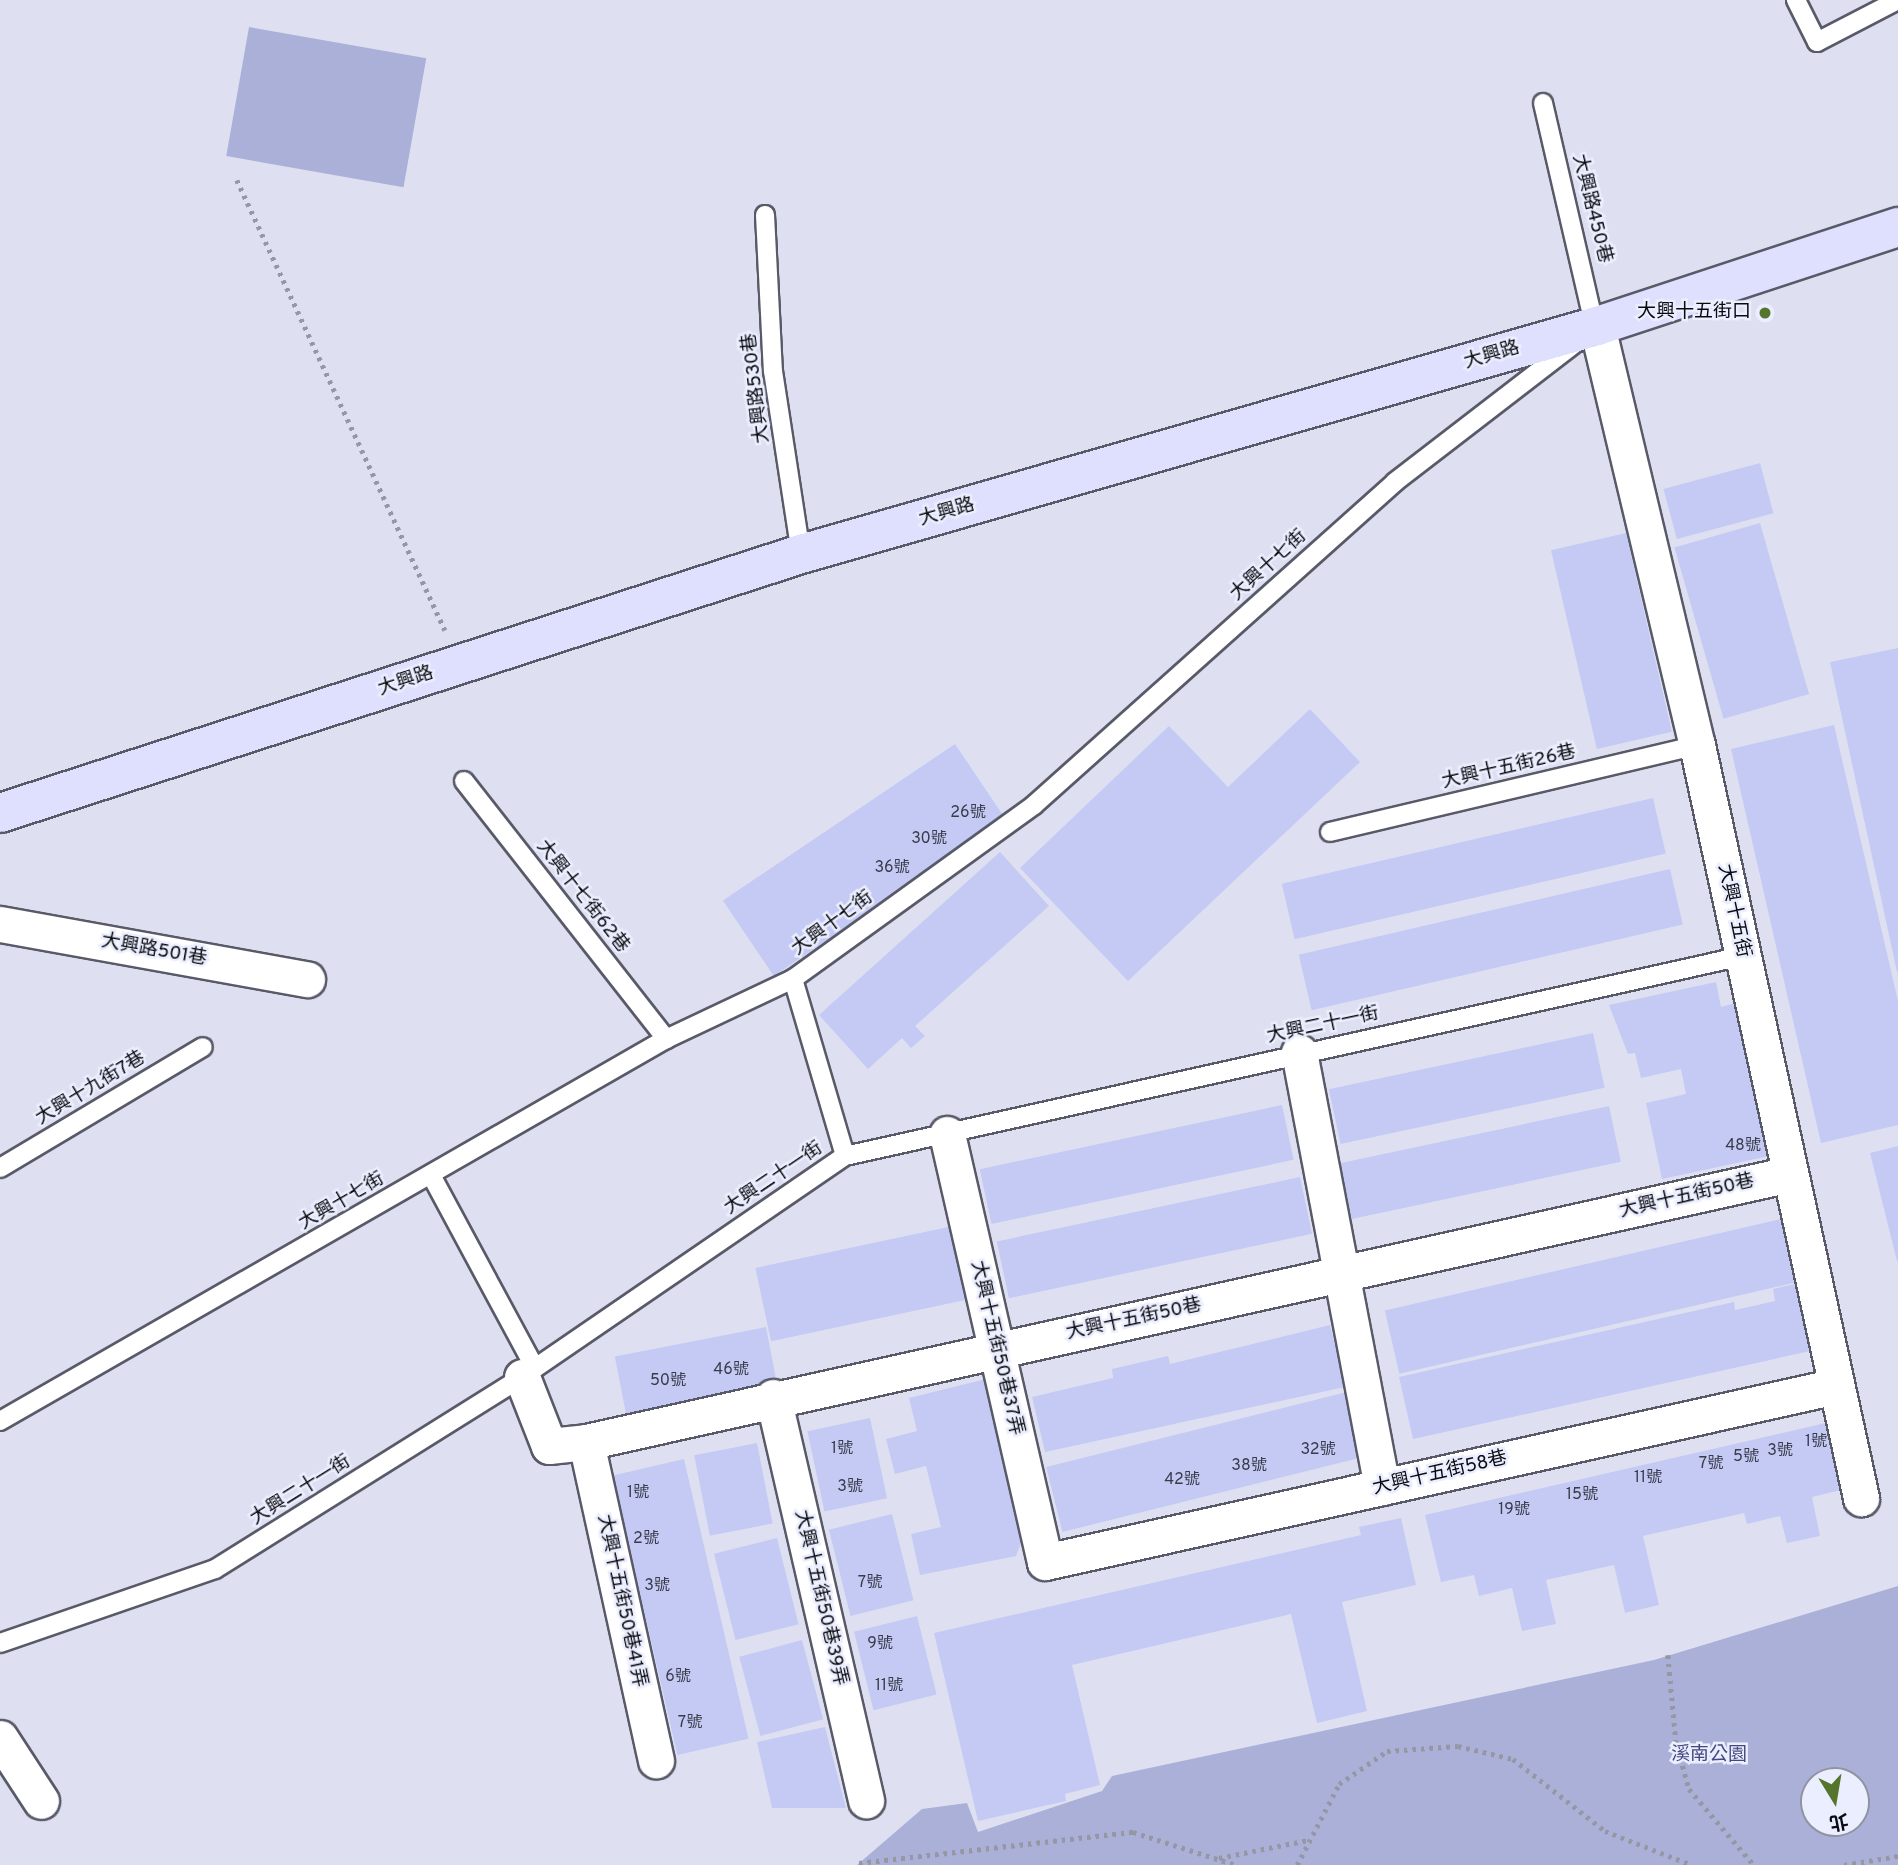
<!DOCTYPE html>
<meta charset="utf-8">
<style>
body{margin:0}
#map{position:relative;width:1898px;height:1865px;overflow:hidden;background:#dee0f1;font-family:Overpass,"Noto Sans TC",sans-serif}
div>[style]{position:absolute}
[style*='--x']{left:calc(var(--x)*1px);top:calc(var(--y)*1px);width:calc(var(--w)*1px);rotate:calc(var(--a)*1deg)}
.green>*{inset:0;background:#abb0d8;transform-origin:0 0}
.building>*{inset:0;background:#c4caf4;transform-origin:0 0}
.path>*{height:4.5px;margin-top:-2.25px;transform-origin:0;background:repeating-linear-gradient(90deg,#9597a4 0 3.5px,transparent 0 8.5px)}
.roads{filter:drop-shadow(2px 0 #585a68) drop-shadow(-2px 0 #585a68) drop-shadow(0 2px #585a68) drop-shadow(0 -2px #585a68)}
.lane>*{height:18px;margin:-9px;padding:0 9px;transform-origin:9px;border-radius:9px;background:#fff}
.street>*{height:35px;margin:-17.5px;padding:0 17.5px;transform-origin:17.5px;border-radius:17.5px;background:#fff}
.secondary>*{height:38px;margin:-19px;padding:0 19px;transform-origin:19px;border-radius:19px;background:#dee0fe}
.dots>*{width:19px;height:19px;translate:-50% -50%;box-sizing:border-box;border:4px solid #ebeefe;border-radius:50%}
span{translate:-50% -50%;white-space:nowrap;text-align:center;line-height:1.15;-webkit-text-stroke:5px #ebeefe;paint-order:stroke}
.number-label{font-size:16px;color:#383b49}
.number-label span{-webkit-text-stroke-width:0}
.street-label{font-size:19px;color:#0a0b10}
.poi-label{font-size:19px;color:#0a0b10}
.right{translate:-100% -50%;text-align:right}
.park-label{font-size:19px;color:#45487f}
.north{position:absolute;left:1800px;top:1767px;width:70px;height:70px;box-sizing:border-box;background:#ebeefe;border:2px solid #91939f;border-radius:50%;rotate:169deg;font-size:19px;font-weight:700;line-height:28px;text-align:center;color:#0a0b10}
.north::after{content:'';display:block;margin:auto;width:24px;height:32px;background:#55752c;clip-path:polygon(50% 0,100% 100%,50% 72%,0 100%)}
</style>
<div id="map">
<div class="green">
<div style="left:249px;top:27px;width:180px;height:131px;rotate:10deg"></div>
<div style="clip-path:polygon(evenodd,1898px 1586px,1898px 1865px,857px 1865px,922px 1809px,967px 1803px,978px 1832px,1102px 1791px,1112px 1776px,1654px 1660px,1898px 1586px,1856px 1781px,1856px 1823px,1814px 1823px,1814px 1781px,1856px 1781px)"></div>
</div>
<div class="building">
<div style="left:1760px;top:463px;width:52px;height:100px;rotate:75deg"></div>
<div style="left:1760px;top:523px;width:178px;height:89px;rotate:74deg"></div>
<div style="left:1626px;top:533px;width:204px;height:77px;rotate:77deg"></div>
<div style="clip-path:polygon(1898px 648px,1898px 972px,1897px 972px,1830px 662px)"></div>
<div style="clip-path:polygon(1310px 709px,1360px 762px,1128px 981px,1020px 868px,1169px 726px,1228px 787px)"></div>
<div style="clip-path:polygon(1834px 725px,1898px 1001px,1898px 1125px,1821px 1143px,1731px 749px)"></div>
<div style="left:955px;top:744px;width:91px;height:280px;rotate:56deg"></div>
<div style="left:1653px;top:798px;width:57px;height:381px;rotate:77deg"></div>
<div style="clip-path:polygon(1000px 852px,1049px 906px,915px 1026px,925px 1036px,911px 1048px,902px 1038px,868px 1069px,819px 1015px)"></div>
<div style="left:1670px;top:869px;width:57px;height:381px;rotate:77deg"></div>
<div style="clip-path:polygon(1716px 982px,1721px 1007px,1736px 1003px,1769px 1156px,1662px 1179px,1646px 1103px,1686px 1094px,1681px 1069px,1641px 1078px,1635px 1053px,1628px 1054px,1609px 1005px)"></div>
<div style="left:1593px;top:1033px;width:56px;height:270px;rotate:78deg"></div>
<div style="left:1282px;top:1105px;width:56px;height:309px;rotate:78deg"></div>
<div style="left:1609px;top:1106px;width:57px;height:275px;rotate:78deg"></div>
<div style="clip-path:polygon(1898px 1146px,1898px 1261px,1897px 1261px,1870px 1153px)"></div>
<div style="left:1300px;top:1177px;width:58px;height:310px;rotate:78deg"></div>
<div style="left:1794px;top:1216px;width:65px;height:420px;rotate:77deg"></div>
<div style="left:953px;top:1226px;width:75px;height:202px;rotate:78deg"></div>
<div style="clip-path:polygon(1795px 1284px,1810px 1351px,1413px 1439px,1399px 1377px,1734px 1302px,1735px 1310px,1775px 1301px,1773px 1289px)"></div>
<div style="clip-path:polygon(1330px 1325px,1345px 1387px,1045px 1452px,1032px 1397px,1113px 1378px,1112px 1369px,1168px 1356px,1170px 1364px)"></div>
<div style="left:766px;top:1327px;width:60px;height:154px;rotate:79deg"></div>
<div style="clip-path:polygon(990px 1378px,1025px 1532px,1016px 1556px,920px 1575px,911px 1534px,941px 1527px,926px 1466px,895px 1474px,886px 1439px,917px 1431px,909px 1398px)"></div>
<div style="left:1347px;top:1392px;width:67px;height:310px;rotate:76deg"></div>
<div style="left:870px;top:1418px;width:82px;height:64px;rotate:78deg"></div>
<div style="clip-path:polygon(1830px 1422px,1845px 1489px,1812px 1497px,1820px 1536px,1787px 1543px,1780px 1516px,1747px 1524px,1744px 1513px,1643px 1536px,1659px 1605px,1625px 1613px,1614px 1565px,1546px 1580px,1556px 1624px,1522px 1631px,1512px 1588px,1479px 1596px,1474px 1575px,1441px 1582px,1425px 1515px)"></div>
<div style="left:757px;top:1443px;width:82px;height:64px;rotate:79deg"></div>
<div style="left:684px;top:1459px;width:287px;height:73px;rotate:77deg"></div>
<div style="left:892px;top:1514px;width:89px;height:65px;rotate:76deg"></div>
<div style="clip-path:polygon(1401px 1518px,1416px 1585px,1342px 1602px,1367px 1711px,1317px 1723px,1291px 1614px,1072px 1665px,1100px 1785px,1065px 1794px,1066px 1801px,978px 1821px,934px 1633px,1361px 1535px,1359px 1527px)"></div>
<div style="left:777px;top:1538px;width:89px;height:65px;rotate:76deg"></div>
<div style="left:917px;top:1616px;width:81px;height:65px;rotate:76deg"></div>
<div style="left:802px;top:1640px;width:82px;height:65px;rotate:75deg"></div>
<div style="clip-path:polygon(825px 1727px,846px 1808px,772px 1808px,757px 1742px)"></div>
</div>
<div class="path">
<div style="--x:237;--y:180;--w:496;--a:65.2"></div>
<div style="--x:1668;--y:1655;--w:86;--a:84.7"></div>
<div style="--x:1676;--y:1741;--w:50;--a:74.8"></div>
<div style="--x:1689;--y:1789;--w:100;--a:49.5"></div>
<div style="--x:1219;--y:1858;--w:91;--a:-11.4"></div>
<div style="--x:859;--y:1863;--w:276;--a:-6.5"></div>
<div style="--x:1133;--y:1832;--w:108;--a:17.8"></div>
<div style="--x:1297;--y:1865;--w:91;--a:-62.6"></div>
<div style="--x:1339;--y:1784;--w:58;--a:-34.5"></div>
<div style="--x:1387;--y:1751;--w:71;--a:-4"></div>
<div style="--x:1458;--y:1746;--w:57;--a:13.3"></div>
<div style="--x:1513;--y:1759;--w:117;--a:38"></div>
<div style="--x:1605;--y:1831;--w:93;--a:21.3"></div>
<div style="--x:1844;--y:1865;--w:55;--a:-9.5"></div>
</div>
<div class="roads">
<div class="lane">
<div style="--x:1796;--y:0;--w:47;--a:63.4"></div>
<div style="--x:1817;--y:42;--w:91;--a:-27.4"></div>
<div style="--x:1543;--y:103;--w:231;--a:77"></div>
<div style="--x:765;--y:215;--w:156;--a:87.1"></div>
<div style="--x:773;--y:371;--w:185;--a:81.3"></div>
<div style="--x:464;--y:781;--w:328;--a:51.9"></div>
<div style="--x:1330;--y:832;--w:377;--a:-13.3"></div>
<div style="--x:793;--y:979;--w:184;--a:73.6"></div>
<div style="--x:0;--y:1168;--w:236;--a:-30.8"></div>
<div style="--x:431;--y:1175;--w:219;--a:61.7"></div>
<div style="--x:0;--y:1421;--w:768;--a:-29.84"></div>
<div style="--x:666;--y:1039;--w:140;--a:-25.3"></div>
<div style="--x:793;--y:979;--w:297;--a:-35.8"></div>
<div style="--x:1034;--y:805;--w:484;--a:-41.8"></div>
<div style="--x:1395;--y:482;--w:225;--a:-37.6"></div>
<div style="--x:0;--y:1643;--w:227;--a:-19"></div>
<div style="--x:215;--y:1569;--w:362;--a:-32"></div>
<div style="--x:522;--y:1377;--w:391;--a:-34.4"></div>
<div style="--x:845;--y:1156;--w:920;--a:-12.56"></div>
</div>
<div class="street">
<div style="--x:1597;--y:326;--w:431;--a:76.6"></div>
<div style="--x:1697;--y:745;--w:771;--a:77.71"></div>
<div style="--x:0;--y:924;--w:312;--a:10.2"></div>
<div style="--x:1299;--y:1052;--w:443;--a:79.2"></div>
<div style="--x:947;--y:1134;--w:439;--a:77.1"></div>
<div style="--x:1045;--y:1562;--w:810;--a:-12.54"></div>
<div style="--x:522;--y:1377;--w:74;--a:68.6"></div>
<div style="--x:549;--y:1446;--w:37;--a:-6"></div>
<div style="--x:586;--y:1442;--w:1233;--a:-12.55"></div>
<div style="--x:773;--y:1397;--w:414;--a:77"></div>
<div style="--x:586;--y:1442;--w:326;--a:77.6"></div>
<div style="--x:0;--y:1738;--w:75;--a:56.9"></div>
</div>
<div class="secondary">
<div style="--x:0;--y:813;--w:842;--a:-17.92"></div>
<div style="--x:801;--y:554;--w:828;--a:-15.98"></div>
<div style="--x:1597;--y:326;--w:317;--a:-18.2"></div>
</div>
</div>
<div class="dots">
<div style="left:1765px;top:313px;background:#55752c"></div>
</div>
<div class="number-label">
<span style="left:968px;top:813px">26號</span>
<span style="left:929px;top:839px">30號</span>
<span style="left:892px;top:868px">36號</span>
<span style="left:1743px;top:1146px">48號</span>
<span style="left:731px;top:1370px">46號</span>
<span style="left:668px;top:1381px">50號</span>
<span style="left:1816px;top:1442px">1號</span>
<span style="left:842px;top:1449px">1號</span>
<span style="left:1318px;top:1450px">32號</span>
<span style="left:1780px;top:1451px">3號</span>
<span style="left:1746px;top:1457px">5號</span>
<span style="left:1711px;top:1464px">7號</span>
<span style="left:1249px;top:1466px">38號</span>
<span style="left:1648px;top:1478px">11號</span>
<span style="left:1182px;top:1480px">42號</span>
<span style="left:850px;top:1487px">3號</span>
<span style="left:638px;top:1493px">1號</span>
<span style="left:1582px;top:1495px">15號</span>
<span style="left:1514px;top:1510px">19號</span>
<span style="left:646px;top:1539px">2號</span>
<span style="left:870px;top:1583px">7號</span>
<span style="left:657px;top:1586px">3號</span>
<span style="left:880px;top:1644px">9號</span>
<span style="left:678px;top:1677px">6號</span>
<span style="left:889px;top:1686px">11號</span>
<span style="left:690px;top:1723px">7號</span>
</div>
<div class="street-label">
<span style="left:1591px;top:209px;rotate:76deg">大興路450巷</span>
<span style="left:1492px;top:356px;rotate:-16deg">大興路</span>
<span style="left:757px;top:388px;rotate:-97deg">大興路530巷</span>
<span style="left:947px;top:513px;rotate:-16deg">大興路</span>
<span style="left:1269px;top:566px;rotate:-42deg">大興十七街</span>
<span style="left:406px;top:682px;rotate:-18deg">大興路</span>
<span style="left:1509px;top:768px;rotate:-13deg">大興十五街26巷</span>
<span style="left:582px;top:897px;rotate:52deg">大興十七街62巷</span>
<span style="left:1733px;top:911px;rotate:78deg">大興十五街</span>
<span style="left:833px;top:924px;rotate:-36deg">大興十七街</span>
<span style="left:154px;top:951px;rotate:10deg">大興路501巷</span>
<span style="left:1323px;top:1026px;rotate:-12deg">大興二十一街</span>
<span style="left:91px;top:1089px;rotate:-31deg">大興十九街7巷</span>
<span style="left:774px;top:1179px;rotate:-34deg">大興二十一街</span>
<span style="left:1687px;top:1197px;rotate:-13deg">大興十五街50巷</span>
<span style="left:342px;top:1202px;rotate:-30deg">大興十七街</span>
<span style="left:1134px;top:1320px;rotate:-12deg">大興十五街50巷</span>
<span style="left:996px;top:1348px;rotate:77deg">大興十五街50巷37弄</span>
<span style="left:1440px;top:1474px;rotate:-13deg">大興十五街58巷</span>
<span style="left:301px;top:1491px;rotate:-32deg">大興二十一街</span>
<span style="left:820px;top:1598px;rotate:77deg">大興十五街50巷39弄</span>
<span style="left:621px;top:1601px;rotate:78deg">大興十五街50巷41弄</span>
</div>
<div class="poi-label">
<span class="right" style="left:1751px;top:313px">大興十五街口</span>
</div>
<div class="park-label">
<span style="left:1709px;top:1756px">溪南公園</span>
</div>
<div class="north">北</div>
</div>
